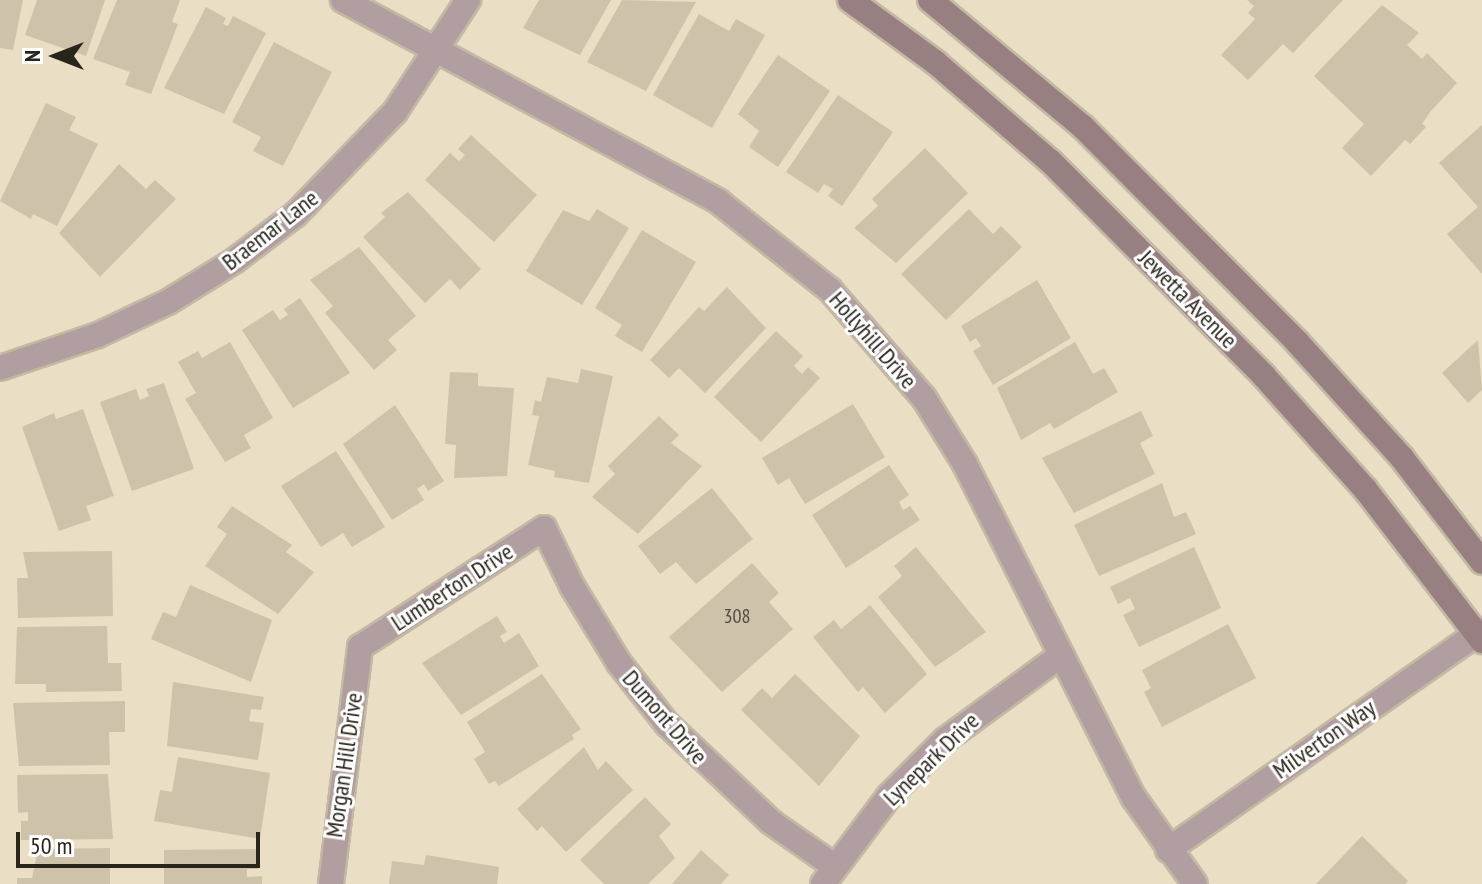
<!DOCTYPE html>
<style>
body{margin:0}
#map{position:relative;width:1482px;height:884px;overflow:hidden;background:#eadec5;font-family:"PT Sans Narrow",sans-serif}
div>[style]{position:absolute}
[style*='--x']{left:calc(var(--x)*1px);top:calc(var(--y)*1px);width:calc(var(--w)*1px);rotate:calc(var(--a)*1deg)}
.building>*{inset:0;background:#cfc2aa}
.roads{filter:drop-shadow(2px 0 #c3b9a3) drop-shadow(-2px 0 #c3b9a3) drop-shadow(0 2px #c3b9a3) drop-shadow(0 -2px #c3b9a3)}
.street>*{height:24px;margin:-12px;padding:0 12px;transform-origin:12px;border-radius:12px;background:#b09ea0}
.secondary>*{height:24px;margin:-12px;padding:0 12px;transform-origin:12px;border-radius:12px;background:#987f82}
span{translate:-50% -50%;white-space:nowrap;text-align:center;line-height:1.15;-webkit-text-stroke:6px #fff;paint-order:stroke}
.number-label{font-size:20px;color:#524c3f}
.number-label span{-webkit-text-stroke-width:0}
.street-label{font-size:24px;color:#29251b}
.north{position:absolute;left:16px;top:16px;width:80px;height:80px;-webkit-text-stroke:6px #fff;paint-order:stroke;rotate:270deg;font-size:22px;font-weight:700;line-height:32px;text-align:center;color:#29251b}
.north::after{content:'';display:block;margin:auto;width:28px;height:36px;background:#29251b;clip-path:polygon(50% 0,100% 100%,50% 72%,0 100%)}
.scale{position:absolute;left:16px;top:832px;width:244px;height:36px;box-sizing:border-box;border:4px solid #29251b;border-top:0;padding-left:10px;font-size:24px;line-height:28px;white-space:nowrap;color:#29251b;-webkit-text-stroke:6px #fff;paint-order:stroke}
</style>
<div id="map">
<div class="building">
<div style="clip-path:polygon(0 0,23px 0,13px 50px,0 48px)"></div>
<div style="clip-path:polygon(37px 0,105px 0,86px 56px,25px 35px)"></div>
<div style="clip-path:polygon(117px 0,180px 0,172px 22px,178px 24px,151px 94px,125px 85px,130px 72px,93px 59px)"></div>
<div style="clip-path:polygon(539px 0,611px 0,580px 55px,523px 28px)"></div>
<div style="clip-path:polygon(622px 0,696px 2px,646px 91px,587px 62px)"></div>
<div style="clip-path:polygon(1247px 0,1343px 0,1293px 53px,1283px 44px,1248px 80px,1221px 55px,1255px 19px,1248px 13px,1254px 6px)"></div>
<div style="clip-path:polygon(1382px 5px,1419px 33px,1407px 45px,1422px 59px,1427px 53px,1457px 83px,1431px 111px,1422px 124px,1426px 127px,1410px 144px,1405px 140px,1371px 176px,1342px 148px,1364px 124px,1314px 76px)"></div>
<div style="clip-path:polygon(206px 7px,226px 18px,223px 24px,228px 26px,233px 16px,266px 33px,224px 114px,164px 88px)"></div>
<div style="clip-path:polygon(699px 14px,729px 31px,736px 19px,765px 35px,712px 128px,653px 95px)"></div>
<div style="clip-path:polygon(274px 42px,332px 72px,283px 166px,253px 151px,261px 137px,232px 122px)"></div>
<div style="clip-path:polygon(778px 55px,830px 91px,778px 167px,749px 147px,759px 131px,738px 114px)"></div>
<div style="clip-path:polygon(838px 95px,893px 132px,842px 206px,828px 196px,833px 189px,824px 184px,818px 193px,786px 172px)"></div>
<div style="clip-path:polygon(46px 103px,76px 117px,69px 130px,98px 144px,57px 226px,33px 214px,31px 219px,0 201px)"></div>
<div style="clip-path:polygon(1482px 125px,1482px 274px,1447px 234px,1478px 207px,1439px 163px)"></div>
<div style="clip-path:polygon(471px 135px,537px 195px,494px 242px,425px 180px,450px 153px,459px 161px,465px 155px,458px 149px)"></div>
<div style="clip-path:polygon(925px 148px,968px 193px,896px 263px,854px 228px,878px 206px,872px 199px)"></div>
<div style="clip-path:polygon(119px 164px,146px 189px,155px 180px,176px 199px,100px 277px,59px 233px)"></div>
<div style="clip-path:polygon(408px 192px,481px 269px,460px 290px,450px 279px,425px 303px,363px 237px,385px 217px,381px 213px)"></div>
<div style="clip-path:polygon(597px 209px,629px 228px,582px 305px,526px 271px,563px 210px,589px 221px)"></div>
<div style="clip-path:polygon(969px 209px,993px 234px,1001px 226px,1022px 247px,946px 320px,901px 274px)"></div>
<div style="clip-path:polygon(642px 230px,696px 262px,642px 352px,615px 336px,622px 325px,595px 308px)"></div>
<div style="clip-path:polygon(359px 247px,416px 316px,388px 340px,397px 350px,374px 370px,325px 313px,333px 306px,310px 280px)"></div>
<div style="clip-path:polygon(1037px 280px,1071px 338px,993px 385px,973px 351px,981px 346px,976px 338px,970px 342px,961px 326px)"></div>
<div style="clip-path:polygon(727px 287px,766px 328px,705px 393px,679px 368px,669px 378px,650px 360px,699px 307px,704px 311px)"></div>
<div style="clip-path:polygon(300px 298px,350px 373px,293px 408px,242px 330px,273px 310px,280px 320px,288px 315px,284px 309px)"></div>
<div style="clip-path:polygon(776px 331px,803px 356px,794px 366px,802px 374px,808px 367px,820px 378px,761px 442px,714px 397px)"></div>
<div style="clip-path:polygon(1478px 340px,1482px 390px,1468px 403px,1442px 373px)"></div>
<div style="clip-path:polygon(230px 342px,273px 418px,244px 435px,251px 448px,225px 462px,185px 399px,196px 393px,178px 362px,198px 351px,202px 358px)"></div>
<div style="clip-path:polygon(1075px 342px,1093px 374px,1104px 368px,1118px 392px,1054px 429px,1050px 423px,1021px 440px,997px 388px)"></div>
<div style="clip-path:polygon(581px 369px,613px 376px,589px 483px,554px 477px,555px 471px,528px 465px,539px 416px,532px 415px,535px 400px,541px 402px,547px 377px,578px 383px)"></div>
<div style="clip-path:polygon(450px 372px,478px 373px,478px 386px,514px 388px,507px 476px,454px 478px,456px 445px,445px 444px)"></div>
<div style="clip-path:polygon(164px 383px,194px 469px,132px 491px,100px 402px,136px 389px,140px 400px,149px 396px,146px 389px)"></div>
<div style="clip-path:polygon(853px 404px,885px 457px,805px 504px,789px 478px,778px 485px,762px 458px)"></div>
<div style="clip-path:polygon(395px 405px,444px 481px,428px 491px,424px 484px,417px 489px,424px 500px,392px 520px,343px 444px)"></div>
<div style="clip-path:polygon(83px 409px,114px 496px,86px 506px,91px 520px,59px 531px,22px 427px,54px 413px,56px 419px)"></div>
<div style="clip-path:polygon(1141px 411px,1153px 436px,1140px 443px,1155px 474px,1074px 513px,1042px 458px)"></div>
<div style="clip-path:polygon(659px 416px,679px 435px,671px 443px,702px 466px,638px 534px,592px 497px,615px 474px,608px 466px)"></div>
<div style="clip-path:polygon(336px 451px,385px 527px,352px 547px,343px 533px,321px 547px,281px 486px)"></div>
<div style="clip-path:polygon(889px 465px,909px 495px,899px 502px,903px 510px,910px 506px,920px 520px,846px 568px,812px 515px)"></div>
<div style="clip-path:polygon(1162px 483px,1174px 517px,1186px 512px,1196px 534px,1099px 576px,1074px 525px)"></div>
<div style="clip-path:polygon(712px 488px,753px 539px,696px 584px,676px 562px,660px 574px,638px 546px)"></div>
<div style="clip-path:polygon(232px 506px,292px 545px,286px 552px,314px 572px,278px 614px,205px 566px,227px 534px,217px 527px)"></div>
<div style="clip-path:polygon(916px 547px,986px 632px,935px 667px,878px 597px,902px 576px,894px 566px)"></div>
<div style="clip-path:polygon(1194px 547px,1221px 608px,1139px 647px,1123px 615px,1135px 609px,1130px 598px,1118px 604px,1110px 587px)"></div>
<div style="clip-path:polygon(112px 551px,113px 616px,18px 618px,17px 578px,28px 578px,23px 552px)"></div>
<div style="clip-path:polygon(752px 563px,779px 593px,769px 602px,793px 629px,722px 692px,669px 637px)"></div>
<div style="clip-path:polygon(190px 585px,272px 620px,251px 682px,151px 639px,163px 612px,176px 617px)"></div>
<div style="clip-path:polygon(870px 605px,927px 674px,885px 713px,863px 687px,858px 692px,813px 637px,834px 620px,841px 629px)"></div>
<div style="clip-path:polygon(497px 616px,507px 632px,500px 636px,504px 643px,519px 633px,539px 666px,461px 715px,422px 663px)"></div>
<div style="clip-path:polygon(1228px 624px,1256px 678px,1162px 727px,1144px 692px,1151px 688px,1142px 670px)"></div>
<div style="clip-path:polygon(107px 626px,108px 663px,121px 663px,122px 691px,46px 692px,46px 684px,15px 684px,17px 627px)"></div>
<div style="clip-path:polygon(542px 674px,581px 729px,572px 735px,574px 739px,499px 786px,495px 781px,489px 784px,474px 759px,485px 752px,467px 722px)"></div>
<div style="clip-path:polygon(795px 674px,860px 736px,819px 786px,741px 710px,762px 688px,772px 698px)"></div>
<div style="clip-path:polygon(173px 682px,264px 697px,261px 710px,251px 709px,249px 721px,264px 723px,258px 760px,167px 746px)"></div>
<div style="clip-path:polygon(125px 701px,125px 732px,109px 732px,110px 765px,19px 766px,13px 703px)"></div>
<div style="clip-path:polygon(584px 747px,598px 770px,606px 761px,633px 790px,566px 852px,542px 826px,537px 831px,517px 809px)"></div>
<div style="clip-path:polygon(178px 757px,270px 773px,260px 839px,154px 821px,160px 790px,172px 792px)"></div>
<div style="clip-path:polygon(108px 774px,113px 839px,21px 840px,21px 821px,28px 821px,28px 812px,18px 813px,17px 775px)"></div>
<div style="clip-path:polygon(645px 797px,671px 824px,659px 836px,675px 858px,648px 884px,604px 884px,580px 860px)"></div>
<div style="clip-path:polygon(1362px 836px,1408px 881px,1405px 884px,1316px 884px)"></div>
<div style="clip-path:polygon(110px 848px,110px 884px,17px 884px,17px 878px,32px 878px,38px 849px)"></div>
<div style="clip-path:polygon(258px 849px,258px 869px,247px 869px,247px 877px,262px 876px,262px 884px,164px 884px,164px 850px)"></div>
<div style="clip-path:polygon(701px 850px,729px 875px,721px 884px,672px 884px)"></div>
<div style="clip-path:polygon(426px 855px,499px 867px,497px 884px,389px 884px,392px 861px,424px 865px)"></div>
</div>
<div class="roads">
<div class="street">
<div style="--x:343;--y:0;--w:427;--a:28.2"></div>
<div style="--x:719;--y:202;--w:142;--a:38.4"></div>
<div style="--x:830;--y:290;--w:143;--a:49"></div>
<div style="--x:924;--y:398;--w:78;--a:58.2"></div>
<div style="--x:965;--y:464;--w:374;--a:63.2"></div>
<div style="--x:1134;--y:798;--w:105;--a:54.7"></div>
<div style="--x:0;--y:368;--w:103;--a:-18.6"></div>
<div style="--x:98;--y:335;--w:77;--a:-25.2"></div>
<div style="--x:168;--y:302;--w:78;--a:-31.8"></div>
<div style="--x:234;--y:261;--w:78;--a:-37.2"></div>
<div style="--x:296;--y:214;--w:142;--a:-45.9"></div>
<div style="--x:395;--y:112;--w:134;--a:-56.9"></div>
<div style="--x:1168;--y:850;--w:383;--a:-35"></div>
<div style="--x:331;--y:884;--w:239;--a:-83"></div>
<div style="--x:360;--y:647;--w:219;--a:-32.9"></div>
<div style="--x:544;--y:528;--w:64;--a:64.2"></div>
<div style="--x:572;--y:586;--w:90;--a:58.6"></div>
<div style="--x:619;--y:663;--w:78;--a:51.8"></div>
<div style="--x:667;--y:724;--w:143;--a:43.3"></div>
<div style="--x:771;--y:822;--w:77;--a:34.9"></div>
<div style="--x:823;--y:884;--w:110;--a:-53.1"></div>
<div style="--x:889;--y:796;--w:79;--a:-45"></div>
<div style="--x:945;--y:740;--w:144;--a:-36.2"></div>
</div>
<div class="secondary">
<div style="--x:850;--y:0;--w:105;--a:36.1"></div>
<div style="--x:935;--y:62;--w:153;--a:40.8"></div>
<div style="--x:1051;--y:162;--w:301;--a:45.1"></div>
<div style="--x:1263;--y:375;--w:153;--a:48.2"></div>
<div style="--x:1365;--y:489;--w:192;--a:52.4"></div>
<div style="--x:930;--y:0;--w:199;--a:39.7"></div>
<div style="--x:1083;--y:127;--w:303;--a:45.1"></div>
<div style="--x:1297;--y:342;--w:156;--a:47.8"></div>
<div style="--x:1402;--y:458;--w:131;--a:52.4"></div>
</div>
</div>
<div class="number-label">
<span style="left:737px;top:616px">308</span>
</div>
<div class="street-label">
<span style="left:270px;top:230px;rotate:-38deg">Braemar Lane</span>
<span style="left:1188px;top:299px;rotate:45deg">Jewetta Avenue</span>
<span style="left:873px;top:340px;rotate:49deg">Hollyhill Drive</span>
<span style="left:452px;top:587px;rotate:-33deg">Lumberton Drive</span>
<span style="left:665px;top:717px;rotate:49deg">Dumont Drive</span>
<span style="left:1324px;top:739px;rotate:-35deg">Milverton Way</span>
<span style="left:931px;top:759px;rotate:-44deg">Lynepark Drive</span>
<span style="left:344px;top:765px;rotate:-82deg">Morgan Hill Drive</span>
</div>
<div class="north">N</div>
<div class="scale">50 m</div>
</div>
